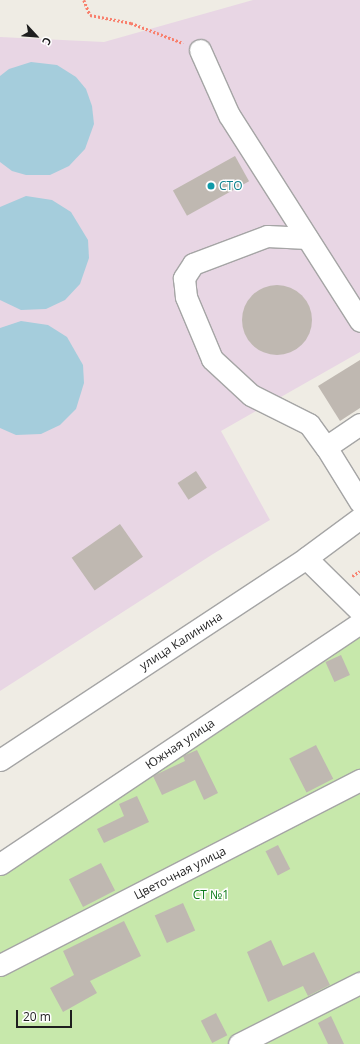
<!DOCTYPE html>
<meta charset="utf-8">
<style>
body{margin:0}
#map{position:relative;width:360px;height:1044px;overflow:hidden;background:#efece4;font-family:"Open Sans",sans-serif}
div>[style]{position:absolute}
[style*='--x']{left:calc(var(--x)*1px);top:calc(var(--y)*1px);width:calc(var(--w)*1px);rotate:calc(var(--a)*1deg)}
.industrial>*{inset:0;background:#e8d6e4}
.grass>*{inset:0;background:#c7e8ab}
.water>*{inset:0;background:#a5cddc}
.building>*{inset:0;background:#bfb8b1;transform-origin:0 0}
.round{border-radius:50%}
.path>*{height:2.5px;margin-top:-1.25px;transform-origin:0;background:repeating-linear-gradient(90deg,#f8806d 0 2px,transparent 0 4px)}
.roads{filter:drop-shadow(1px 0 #a5a5a5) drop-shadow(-1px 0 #a5a5a5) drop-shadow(0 1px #a5a5a5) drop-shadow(0 -1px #a5a5a5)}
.minor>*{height:21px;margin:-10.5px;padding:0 10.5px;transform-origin:10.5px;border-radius:10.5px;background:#fff}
.dots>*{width:11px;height:11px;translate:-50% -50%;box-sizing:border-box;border:2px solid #fff;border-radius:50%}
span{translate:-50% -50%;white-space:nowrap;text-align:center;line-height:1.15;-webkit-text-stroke:3px #fff;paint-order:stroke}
.culture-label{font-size:12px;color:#0d838f}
.left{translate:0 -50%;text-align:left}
.street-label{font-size:12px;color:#1e1e1e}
.park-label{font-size:12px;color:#0d7b1b}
.north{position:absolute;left:16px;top:16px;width:40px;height:40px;-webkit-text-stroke:3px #fff;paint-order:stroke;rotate:116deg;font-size:11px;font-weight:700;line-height:16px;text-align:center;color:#1e1e1e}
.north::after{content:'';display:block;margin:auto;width:14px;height:18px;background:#1e1e1e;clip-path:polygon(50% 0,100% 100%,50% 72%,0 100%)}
.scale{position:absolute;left:16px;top:1010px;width:56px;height:18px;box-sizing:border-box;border:2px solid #1e1e1e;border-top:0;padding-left:5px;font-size:12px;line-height:14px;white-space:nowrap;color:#1e1e1e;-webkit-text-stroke:3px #fff;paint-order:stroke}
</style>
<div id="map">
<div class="industrial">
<div style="clip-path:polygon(253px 0,360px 0,360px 352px,221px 431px,270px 520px,213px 554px,0 691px,0 37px,104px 42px)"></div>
</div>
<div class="grass">
<div style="clip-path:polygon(360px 611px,360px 1044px,0 1044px,0 856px)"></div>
</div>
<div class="water">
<div style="clip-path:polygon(31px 62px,57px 65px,76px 77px,86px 89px,92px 106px,94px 124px,85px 149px,69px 166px,50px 175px,26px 175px,12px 171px,0 162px,0 76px,9px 69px)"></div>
<div style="clip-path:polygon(26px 196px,52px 200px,71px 212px,88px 240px,89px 258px,80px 284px,65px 300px,46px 309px,21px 310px,0 300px,0 207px)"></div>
<div style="clip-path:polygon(21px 321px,48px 325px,67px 337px,83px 365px,84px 383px,76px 409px,60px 425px,41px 434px,16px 435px,0 428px,0 328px)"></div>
</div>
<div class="building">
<div style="left:235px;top:156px;width:29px;height:71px;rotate:61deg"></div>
<div class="round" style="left:242px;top:285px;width:70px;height:70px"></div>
<div style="clip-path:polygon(360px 360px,360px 408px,340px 421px,318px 386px)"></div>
<div style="left:196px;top:471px;width:20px;height:22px;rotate:57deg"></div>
<div style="left:120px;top:524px;width:40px;height:59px;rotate:55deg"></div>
<div style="left:341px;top:655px;width:22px;height:17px;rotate:66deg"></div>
<div style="left:316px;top:745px;width:38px;height:30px;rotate:63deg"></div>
<div style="clip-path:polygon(197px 750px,218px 793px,204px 800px,195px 780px,162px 795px,153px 776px,185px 761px,183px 756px)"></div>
<div style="clip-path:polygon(137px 796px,149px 822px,104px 843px,97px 829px,124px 816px,119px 804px)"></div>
<div style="left:278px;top:845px;width:27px;height:14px;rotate:63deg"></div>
<div style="left:101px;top:863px;width:31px;height:36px;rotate:63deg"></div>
<div style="left:183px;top:903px;width:30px;height:31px;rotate:66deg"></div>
<div style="clip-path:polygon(124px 921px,141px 956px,90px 981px,97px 993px,63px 1012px,50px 988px,74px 975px,63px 951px)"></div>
<div style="clip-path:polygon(271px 940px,283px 966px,314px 952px,330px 985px,308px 996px,303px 986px,268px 1002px,247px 952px)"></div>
<div style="left:216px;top:1013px;width:25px;height:17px;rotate:63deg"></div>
<div style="clip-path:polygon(331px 1016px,344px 1044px,328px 1044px,318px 1023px)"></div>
</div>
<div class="path">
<div style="--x:84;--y:0;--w:16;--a:68"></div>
<div style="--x:90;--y:15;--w:42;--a:11"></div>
<div style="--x:131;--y:23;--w:56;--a:21"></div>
<div style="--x:352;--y:576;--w:9;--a:-32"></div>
</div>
<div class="roads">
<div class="minor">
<div style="--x:200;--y:50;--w:71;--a:66"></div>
<div style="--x:229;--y:115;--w:244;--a:57.5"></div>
<div style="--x:307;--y:238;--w:40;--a:-177.1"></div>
<div style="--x:267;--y:236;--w:79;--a:159.3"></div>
<div style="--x:193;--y:264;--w:17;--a:123"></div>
<div style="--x:184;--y:278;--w:19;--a:84"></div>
<div style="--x:186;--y:297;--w:67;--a:67.2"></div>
<div style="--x:212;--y:359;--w:53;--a:42.7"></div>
<div style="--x:251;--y:395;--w:65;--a:26.6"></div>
<div style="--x:309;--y:424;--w:29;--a:54"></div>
<div style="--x:360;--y:424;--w:41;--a:145.9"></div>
<div style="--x:326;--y:447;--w:65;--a:58.3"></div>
<div style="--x:306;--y:558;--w:76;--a:44.5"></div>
<div style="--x:0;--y:760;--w:367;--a:-33.4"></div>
<div style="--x:306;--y:558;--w:67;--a:-36.5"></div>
<div style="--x:0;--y:864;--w:433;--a:-33.8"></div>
<div style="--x:0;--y:965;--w:405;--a:-27.2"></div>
<div style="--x:239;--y:1044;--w:136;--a:-26.8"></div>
</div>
</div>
<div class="dots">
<div style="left:211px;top:186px;background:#0f9aa8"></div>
</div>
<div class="culture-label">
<span class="left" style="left:219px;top:186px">СТО</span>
</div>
<div class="street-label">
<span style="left:181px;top:641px;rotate:-33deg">улица Калинина</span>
<span style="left:180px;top:744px;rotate:-34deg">Южная улица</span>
<span style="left:180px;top:873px;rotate:-27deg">Цветочная улица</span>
</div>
<div class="park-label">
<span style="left:211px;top:895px">СТ №1</span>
</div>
<div class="north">С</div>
<div class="scale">20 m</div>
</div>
